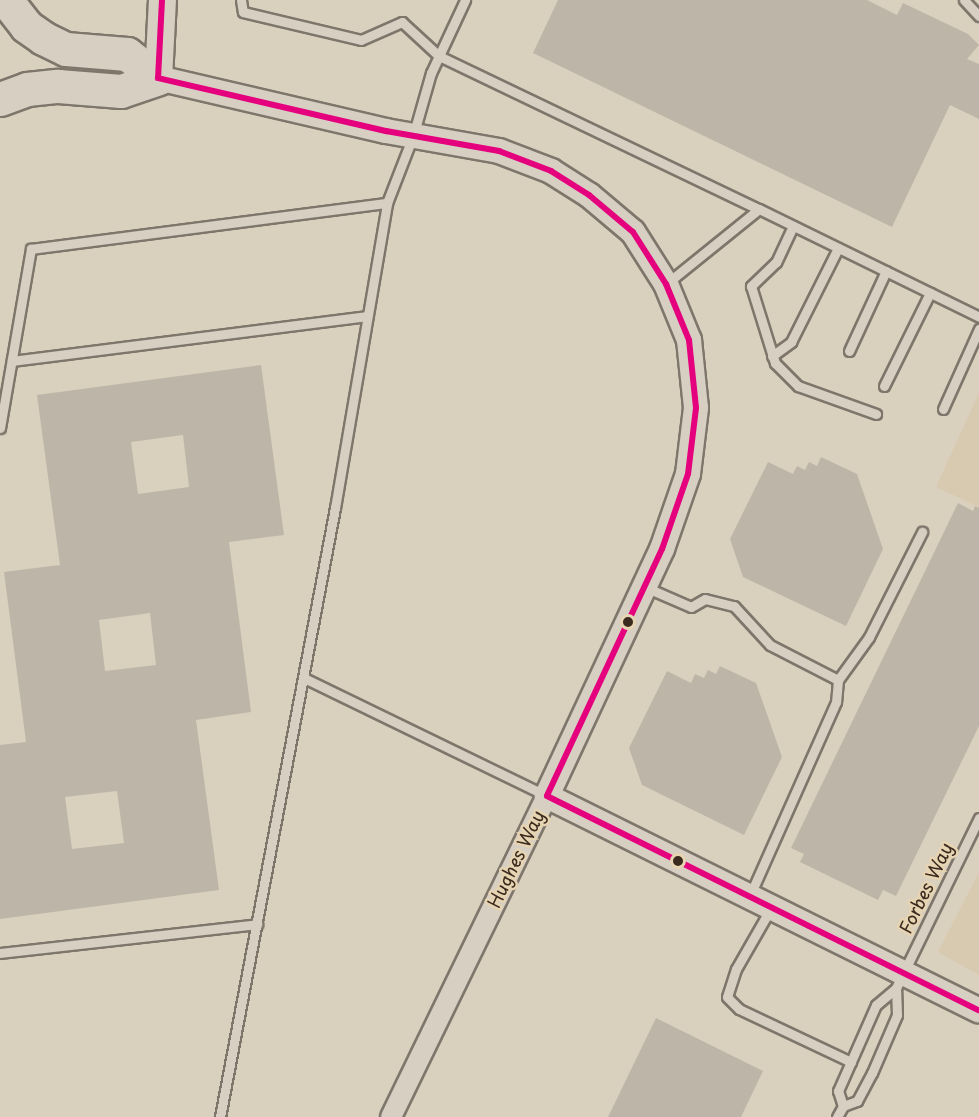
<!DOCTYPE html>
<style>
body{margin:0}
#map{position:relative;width:979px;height:1117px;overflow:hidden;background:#dad0be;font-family:"Playpen Sans",sans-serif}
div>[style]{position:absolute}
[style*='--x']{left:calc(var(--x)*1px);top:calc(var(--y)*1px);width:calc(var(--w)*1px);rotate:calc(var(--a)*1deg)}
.built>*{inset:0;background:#d8cab0}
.building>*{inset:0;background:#bdb5a7}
.roads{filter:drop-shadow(2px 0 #7e766b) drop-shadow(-2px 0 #7e766b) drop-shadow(0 2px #7e766b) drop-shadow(0 -2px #7e766b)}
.service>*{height:9px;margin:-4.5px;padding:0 4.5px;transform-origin:4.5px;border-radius:4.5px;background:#d6cfc2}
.minor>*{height:20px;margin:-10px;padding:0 10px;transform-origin:10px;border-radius:10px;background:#d6cfc2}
.tertiary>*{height:24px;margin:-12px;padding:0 12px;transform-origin:12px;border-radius:12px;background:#d6cfc2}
.secondary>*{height:27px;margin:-13.5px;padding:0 13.5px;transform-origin:13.5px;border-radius:13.5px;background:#d6cfc2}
.motorway>*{height:33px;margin:-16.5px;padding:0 16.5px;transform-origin:16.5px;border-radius:16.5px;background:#d6cfc2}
.bus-1>*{height:6px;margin:-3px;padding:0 3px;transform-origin:3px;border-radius:3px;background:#e5007d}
.dots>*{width:16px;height:16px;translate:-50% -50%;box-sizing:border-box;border:3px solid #e6d4b2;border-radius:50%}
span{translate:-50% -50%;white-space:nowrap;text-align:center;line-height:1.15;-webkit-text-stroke:5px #e6d4b2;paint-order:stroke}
.street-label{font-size:18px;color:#3b2a1e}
</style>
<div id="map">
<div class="built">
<div style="clip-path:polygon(979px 393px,979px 507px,936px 487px)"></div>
<div style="clip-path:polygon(979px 872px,979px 975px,938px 952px)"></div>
</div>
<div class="building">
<div style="clip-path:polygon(558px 0,867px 0,897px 15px,903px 3px,968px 34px,979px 45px,967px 59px,979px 64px,979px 119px,950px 105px,892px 227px,533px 53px)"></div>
<div style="clip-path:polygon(evenodd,261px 365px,284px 535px,229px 542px,251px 712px,196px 720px,219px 890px,0 919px,0 745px,26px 742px,4px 572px,60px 565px,37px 395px,261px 365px,183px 435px,189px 487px,138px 494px,131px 442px,183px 435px,261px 365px,150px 613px,156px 665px,105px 671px,99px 620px,150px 613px,261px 365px,117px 791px,124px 843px,72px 849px,65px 797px,117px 791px)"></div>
<div style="clip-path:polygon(821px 457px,857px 474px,883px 549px,846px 626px,743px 577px,730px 539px,768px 462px,793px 474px,797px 466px,805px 470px,809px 462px,817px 466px)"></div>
<div style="clip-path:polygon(958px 503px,973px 511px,975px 506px,979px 508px,979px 726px,896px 896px,883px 890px,878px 900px,800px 862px,804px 854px,791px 848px)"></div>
<div style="clip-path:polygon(720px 666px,756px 683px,782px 757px,744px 835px,642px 785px,629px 748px,667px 671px,691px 683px,695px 674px,704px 678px,708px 670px,716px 674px)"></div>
<div style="clip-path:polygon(656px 1018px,763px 1071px,741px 1117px,608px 1117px)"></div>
</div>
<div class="roads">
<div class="service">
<div style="--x:241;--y:0;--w:12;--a:81"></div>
<div style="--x:243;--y:12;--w:121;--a:13.3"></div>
<div style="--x:361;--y:40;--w:45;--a:-23.7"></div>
<div style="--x:402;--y:22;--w:50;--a:42.6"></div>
<div style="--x:439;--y:56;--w:355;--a:25.6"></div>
<div style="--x:964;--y:0;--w:22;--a:47"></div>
<div style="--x:793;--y:226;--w:40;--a:115"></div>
<div style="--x:776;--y:262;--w:35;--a:136"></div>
<div style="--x:751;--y:286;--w:81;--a:72.7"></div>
<div style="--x:775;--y:363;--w:33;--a:45"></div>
<div style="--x:798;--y:386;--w:83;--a:19.7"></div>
<div style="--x:666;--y:284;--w:119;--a:-38.9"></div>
<div style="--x:759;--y:209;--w:245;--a:26.1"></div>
<div style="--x:849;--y:351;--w:88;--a:-65.2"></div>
<div style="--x:772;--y:356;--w:24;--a:-36"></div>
<div style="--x:791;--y:342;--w:105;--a:-63.4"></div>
<div style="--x:12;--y:361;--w:358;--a:-7.2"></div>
<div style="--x:884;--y:386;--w:104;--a:-63.7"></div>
<div style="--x:943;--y:409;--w:88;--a:-65.8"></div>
<div style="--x:0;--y:428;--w:182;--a:-80.2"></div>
<div style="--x:31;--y:249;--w:359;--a:-7.4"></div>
<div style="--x:645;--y:587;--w:50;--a:23.5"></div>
<div style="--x:691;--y:607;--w:16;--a:-30"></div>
<div style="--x:705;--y:599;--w:30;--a:14"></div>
<div style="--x:734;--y:606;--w:53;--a:47.3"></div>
<div style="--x:770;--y:645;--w:76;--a:27.2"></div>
<div style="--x:838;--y:680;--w:22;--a:95"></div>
<div style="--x:836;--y:702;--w:211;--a:114"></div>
<div style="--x:304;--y:678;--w:268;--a:25.9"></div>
<div style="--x:838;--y:680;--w:53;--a:-54.2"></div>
<div style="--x:869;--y:637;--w:118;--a:-63.2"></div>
<div style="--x:771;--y:908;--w:70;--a:119.8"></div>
<div style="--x:736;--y:969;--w:29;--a:108"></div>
<div style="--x:727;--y:997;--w:17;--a:45"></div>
<div style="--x:739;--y:1009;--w:124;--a:25.3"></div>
<div style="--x:0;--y:953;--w:259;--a:-6.4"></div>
<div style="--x:843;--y:1106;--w:16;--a:-108"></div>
<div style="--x:838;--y:1091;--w:94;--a:-66.2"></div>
<div style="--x:876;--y:1005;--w:26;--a:-40"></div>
<div style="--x:896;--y:988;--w:189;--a:-64"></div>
<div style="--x:220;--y:1117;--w:620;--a:-79.31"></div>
<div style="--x:335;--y:508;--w:309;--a:-80.3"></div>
<div style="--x:387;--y:203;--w:72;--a:-68.8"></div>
<div style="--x:413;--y:136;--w:66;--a:-74.1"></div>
<div style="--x:431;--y:73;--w:81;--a:-65"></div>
<div style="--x:837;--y:1117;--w:13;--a:-61"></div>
<div style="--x:843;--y:1106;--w:15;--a:-20"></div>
<div style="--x:857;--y:1101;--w:32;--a:-62"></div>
<div style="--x:872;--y:1073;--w:63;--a:-66.7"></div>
<div style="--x:897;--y:1015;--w:27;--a:-92"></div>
</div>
<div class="minor">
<div style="--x:391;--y:1117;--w:357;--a:-64.1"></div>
</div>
<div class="tertiary">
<div style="--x:158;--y:78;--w:234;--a:13.1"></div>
<div style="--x:386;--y:131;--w:115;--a:10"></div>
<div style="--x:499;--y:151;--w:56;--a:21"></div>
<div style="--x:551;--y:171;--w:45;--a:32.3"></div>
<div style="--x:589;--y:195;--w:57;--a:40.1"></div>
<div style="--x:633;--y:232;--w:62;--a:57.6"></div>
<div style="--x:666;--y:284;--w:61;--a:67.7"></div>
<div style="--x:689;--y:340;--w:68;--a:84.1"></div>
<div style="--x:696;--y:408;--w:66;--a:96.9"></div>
<div style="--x:688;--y:474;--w:79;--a:109.1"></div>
<div style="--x:662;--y:549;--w:272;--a:115"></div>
<div style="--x:547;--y:796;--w:482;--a:26.4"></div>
</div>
<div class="secondary">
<div style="--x:158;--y:78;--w:78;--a:-87.1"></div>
</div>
<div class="motorway">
<div style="--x:6;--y:0;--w:33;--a:52"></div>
<div style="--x:26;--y:26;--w:21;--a:35"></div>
<div style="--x:43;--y:38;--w:25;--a:26"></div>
<div style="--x:66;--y:49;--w:61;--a:4.7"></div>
<div style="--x:127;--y:54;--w:39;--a:38"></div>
<div style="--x:0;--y:99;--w:29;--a:-20"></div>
<div style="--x:27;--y:89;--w:31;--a:-6"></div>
<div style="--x:58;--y:86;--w:63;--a:4.5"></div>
<div style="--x:121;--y:91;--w:39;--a:-19"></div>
</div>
</div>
<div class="bus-1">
<div style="--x:162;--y:0;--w:78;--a:92.9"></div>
<div style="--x:158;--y:78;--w:234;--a:13.1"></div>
<div style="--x:386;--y:131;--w:115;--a:10"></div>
<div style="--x:499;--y:151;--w:56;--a:21"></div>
<div style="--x:551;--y:171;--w:45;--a:32.3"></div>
<div style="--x:589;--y:195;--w:57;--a:40.1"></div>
<div style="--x:633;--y:232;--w:62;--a:57.6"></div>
<div style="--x:666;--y:284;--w:61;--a:67.7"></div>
<div style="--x:689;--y:340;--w:68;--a:84.1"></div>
<div style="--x:696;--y:408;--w:66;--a:96.9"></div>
<div style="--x:688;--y:474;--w:79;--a:109.1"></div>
<div style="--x:662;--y:549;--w:272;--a:115"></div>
<div style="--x:547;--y:796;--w:482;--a:26.4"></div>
</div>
<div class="dots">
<div style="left:628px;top:622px;background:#3b2a1e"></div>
<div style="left:678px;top:861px;background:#3b2a1e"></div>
</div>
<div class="street-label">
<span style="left:516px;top:859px;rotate:-64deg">Hughes Way</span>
<span style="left:926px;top:888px;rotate:-64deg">Forbes Way</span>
</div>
</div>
